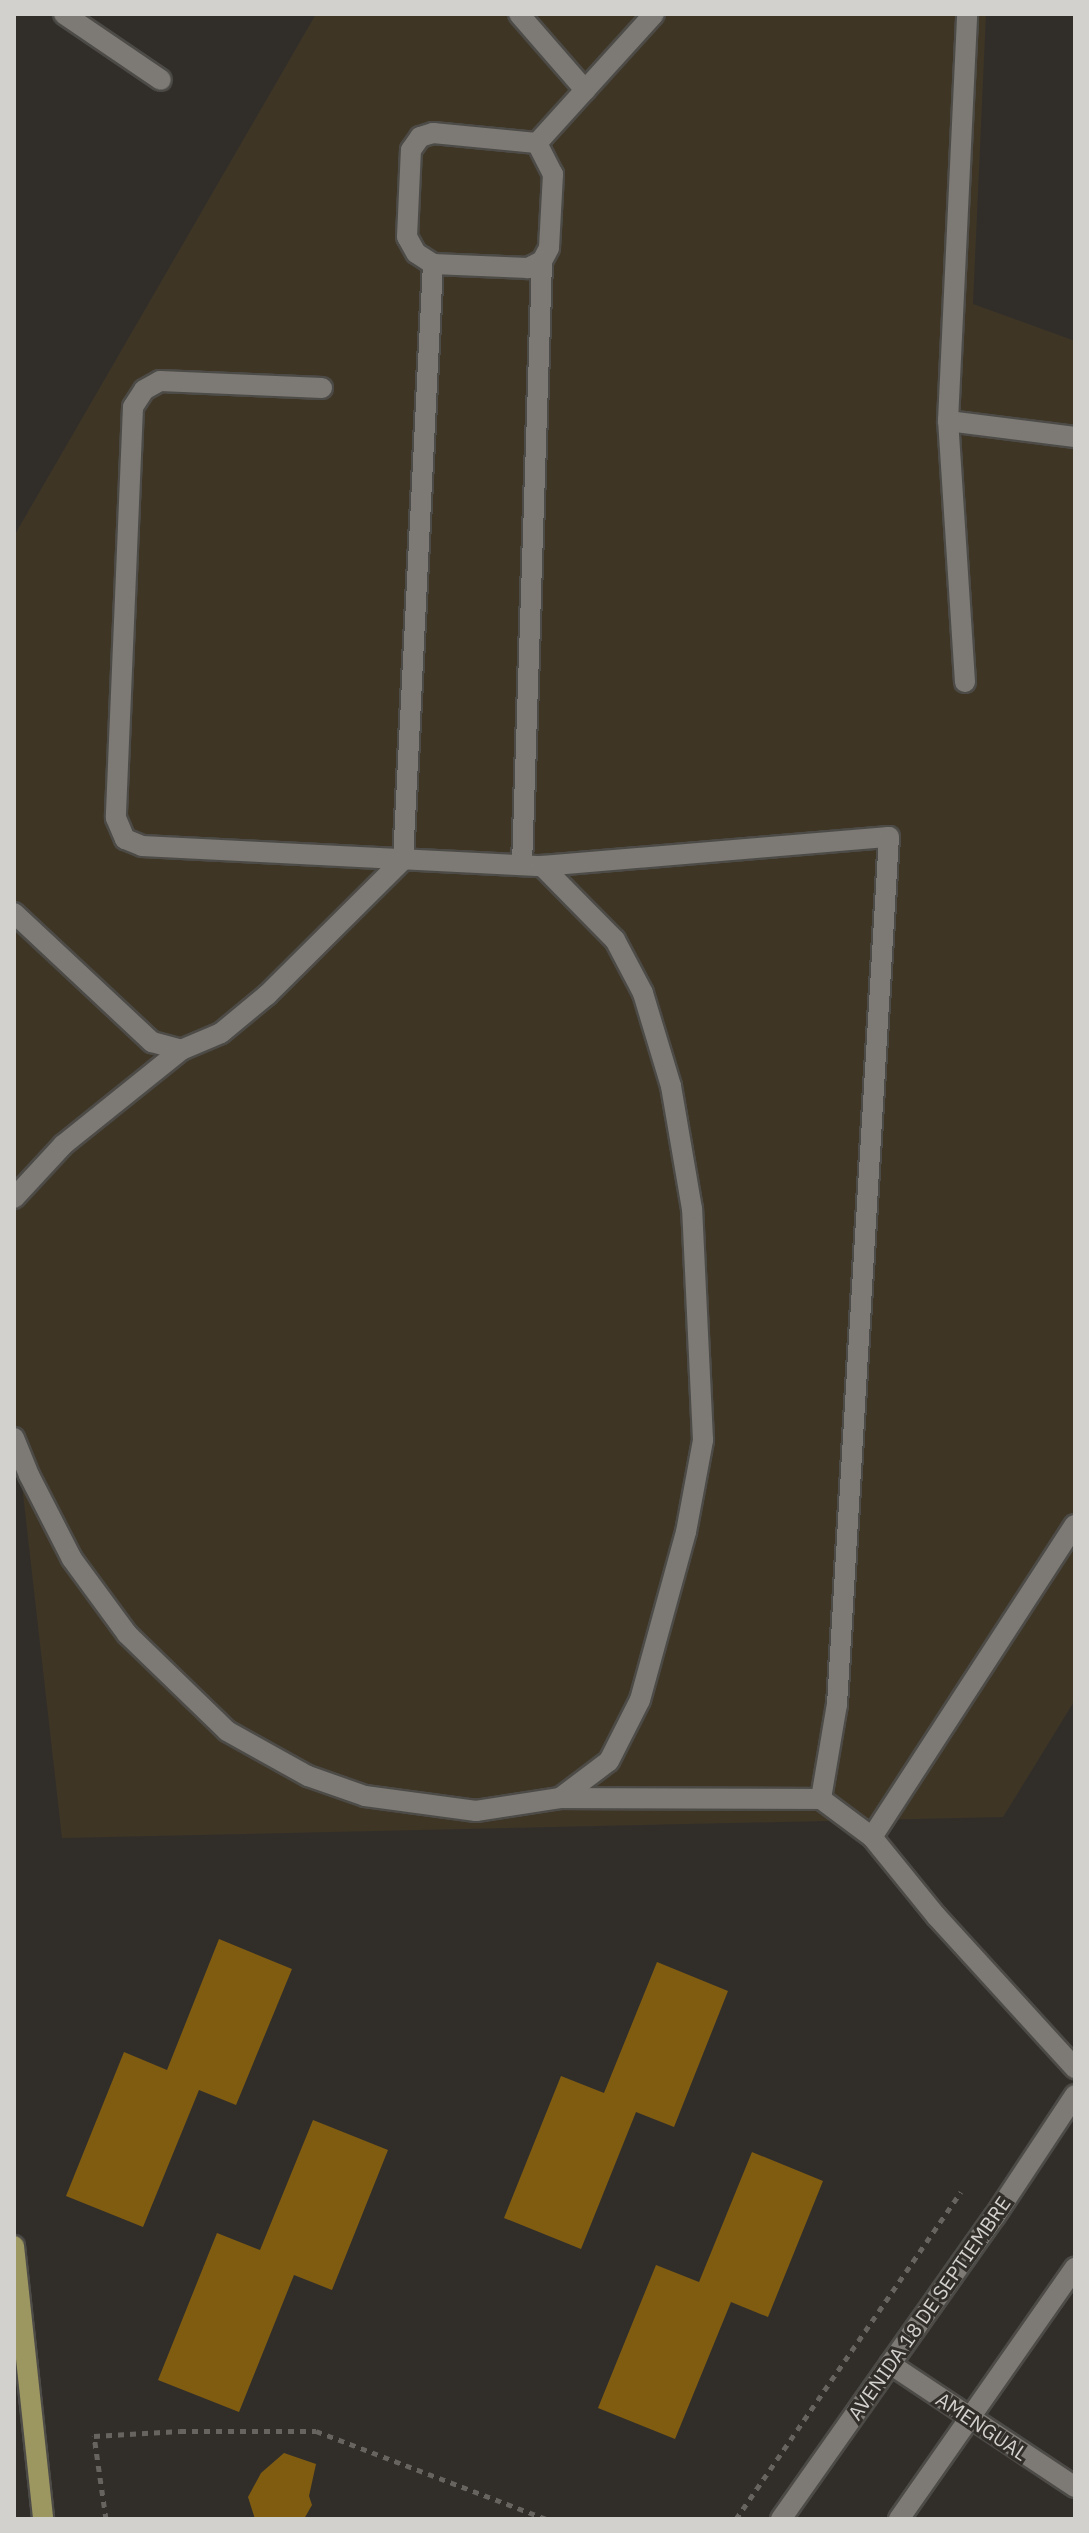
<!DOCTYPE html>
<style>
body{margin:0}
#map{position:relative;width:1089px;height:2533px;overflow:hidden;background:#312e2a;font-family:"IBM Plex Sans",sans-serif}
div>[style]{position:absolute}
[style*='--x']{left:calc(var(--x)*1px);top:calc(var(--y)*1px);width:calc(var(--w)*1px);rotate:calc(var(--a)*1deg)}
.commercial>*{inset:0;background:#3e3525}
.building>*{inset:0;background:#805c11}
.path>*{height:5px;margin-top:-2.5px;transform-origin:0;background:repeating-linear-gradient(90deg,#676460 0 6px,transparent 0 12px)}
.roads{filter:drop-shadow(2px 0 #4d4b47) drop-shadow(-2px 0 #4d4b47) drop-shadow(0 2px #4d4b47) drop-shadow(0 -2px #4d4b47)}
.minor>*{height:20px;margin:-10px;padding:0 10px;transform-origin:10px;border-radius:10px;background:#7d7a75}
.major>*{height:20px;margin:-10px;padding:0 10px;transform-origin:10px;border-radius:10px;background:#9c9660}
span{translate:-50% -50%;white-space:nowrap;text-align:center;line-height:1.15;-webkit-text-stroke:6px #312e2a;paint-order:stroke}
.street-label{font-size:20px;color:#d3d1ce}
.frame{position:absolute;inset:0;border:16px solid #d3d1ce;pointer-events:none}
</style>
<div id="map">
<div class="commercial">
<div style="clip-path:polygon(316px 14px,986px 14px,973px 304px,1075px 341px,1075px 1700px,1003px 1817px,62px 1838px,14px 1414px,14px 536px)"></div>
</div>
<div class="building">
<div style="clip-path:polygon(219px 1939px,292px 1969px,236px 2105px,199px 2090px,143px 2227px,66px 2196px,124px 2052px,167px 2070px)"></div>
<div style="clip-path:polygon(657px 1962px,728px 1991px,674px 2127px,636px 2112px,581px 2249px,504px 2218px,561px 2076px,604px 2093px)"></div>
<div style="clip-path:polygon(313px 2120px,388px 2150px,332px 2290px,294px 2275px,239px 2412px,158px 2380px,217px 2233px,260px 2250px)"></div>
<div style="clip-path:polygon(752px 2152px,823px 2181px,768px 2317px,731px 2302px,675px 2439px,598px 2408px,656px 2265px,699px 2282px)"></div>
<div style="clip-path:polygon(284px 2453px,316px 2464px,309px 2496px,312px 2505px,304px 2519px,255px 2519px,248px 2497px,261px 2473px)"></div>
</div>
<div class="path">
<div style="--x:106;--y:2519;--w:84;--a:-98.2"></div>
<div style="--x:94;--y:2436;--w:86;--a:-3.3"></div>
<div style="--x:180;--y:2431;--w:136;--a:0"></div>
<div style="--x:316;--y:2431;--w:246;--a:20.9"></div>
<div style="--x:736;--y:2519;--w:397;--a:-55.5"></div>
</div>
<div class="roads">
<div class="minor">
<div style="--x:64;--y:14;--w:117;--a:34.2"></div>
<div style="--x:519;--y:14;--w:101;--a:49"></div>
<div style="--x:433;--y:133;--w:104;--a:5.5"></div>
<div style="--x:537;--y:143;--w:35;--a:63"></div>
<div style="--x:553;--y:174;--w:74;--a:93.1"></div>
<div style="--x:549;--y:248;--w:15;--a:118"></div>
<div style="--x:542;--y:261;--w:16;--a:153"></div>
<div style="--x:528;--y:268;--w:95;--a:-177.6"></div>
<div style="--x:433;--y:264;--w:20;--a:-147"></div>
<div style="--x:416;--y:253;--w:18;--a:-119"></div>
<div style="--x:407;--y:237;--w:87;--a:-87.4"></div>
<div style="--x:411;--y:150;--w:16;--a:-55"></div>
<div style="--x:420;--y:137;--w:14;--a:-17"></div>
<div style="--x:537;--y:143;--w:174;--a:-47.8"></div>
<div style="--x:322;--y:388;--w:162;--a:-177.5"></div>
<div style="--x:160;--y:381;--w:18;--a:151"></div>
<div style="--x:144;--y:390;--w:20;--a:123"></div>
<div style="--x:133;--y:407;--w:411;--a:92.4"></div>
<div style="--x:116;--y:818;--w:23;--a:67"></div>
<div style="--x:125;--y:839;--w:18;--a:22"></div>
<div style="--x:142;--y:846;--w:400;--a:2.9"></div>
<div style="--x:542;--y:866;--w:348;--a:-4.8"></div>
<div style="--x:889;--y:837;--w:869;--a:93.43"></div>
<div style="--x:837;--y:1704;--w:96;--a:99.6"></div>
<div style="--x:821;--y:1799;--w:64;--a:36.7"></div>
<div style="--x:872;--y:1837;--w:103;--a:50.9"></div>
<div style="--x:937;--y:1917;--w:205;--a:47.6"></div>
<div style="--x:948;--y:421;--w:128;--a:7.2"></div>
<div style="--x:965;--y:682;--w:262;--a:-93.7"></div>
<div style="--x:948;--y:421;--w:407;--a:-87.3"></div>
<div style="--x:522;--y:865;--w:604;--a:-88.1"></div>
<div style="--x:14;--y:913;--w:189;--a:43.1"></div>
<div style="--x:152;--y:1042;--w:30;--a:15"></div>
<div style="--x:181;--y:1050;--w:43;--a:-23"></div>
<div style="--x:221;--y:1033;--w:60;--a:-39.6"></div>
<div style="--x:267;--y:995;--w:192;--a:-44.8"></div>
<div style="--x:403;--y:860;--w:597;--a:-87.12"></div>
<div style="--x:14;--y:1198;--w:72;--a:-47.2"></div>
<div style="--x:63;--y:1145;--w:151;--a:-38.8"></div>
<div style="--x:14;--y:1438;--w:40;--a:68"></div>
<div style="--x:29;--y:1475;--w:94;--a:62.9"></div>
<div style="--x:72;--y:1559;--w:93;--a:53.7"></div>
<div style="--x:127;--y:1634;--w:139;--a:44.1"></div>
<div style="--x:227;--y:1731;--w:93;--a:29.1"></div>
<div style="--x:308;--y:1776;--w:60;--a:19.3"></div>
<div style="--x:365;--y:1796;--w:112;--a:7.7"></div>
<div style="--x:476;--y:1811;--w:85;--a:-8.8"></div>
<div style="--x:560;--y:1798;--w:61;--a:-37.1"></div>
<div style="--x:609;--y:1761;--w:68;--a:-63.1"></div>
<div style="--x:640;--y:1700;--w:174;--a:-74.7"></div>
<div style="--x:686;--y:1532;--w:94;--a:-79.5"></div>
<div style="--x:703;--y:1440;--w:231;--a:-92.7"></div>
<div style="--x:692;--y:1209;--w:125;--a:-99.7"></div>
<div style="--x:671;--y:1086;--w:97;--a:-106.8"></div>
<div style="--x:643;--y:993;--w:60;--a:-117.8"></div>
<div style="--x:615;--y:940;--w:104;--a:-134.6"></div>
<div style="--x:560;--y:1798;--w:261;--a:0.2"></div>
<div style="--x:872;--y:1837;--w:372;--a:-57"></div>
<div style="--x:890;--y:2364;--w:222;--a:33.6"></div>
<div style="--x:781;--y:2519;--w:371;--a:-54.8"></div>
<div style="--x:995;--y:2216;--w:145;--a:-56.5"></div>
<div style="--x:899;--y:2519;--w:307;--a:-55"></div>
</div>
<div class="major">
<div style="--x:14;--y:2246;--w:275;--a:83.9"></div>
</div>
</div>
<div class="street-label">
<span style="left:929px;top:2308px;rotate:-55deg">AVENIDA 18 DE SEPTIEMBRE</span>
<span style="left:982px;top:2426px;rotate:34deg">AMENGUAL</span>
</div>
<div class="frame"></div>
</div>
